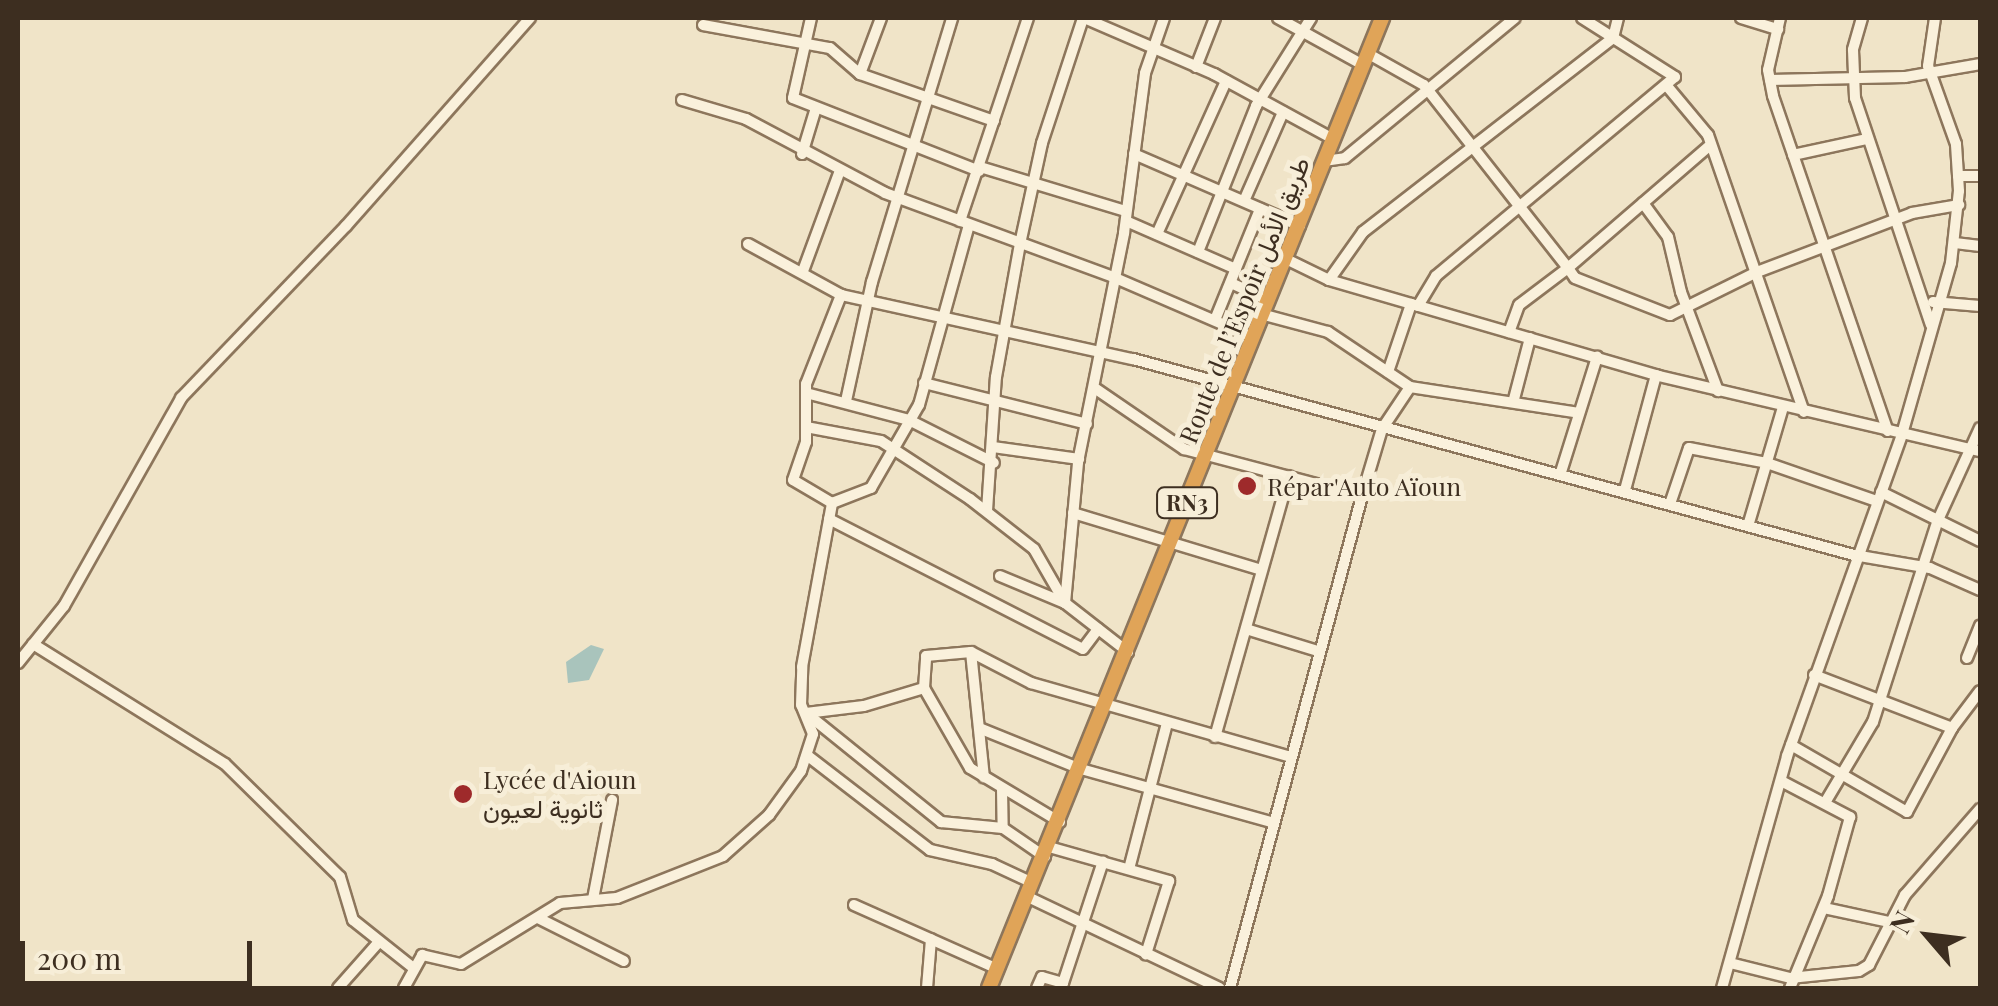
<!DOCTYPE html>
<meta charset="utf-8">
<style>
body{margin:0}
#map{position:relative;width:1998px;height:1006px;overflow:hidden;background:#f0e4c8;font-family:"Playfair Display",Vazirmatn,serif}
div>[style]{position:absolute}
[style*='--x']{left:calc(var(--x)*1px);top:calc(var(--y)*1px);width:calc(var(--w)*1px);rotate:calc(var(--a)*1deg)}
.water>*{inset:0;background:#a9c4bc}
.roads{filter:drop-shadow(2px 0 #8d765c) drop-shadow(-2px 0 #8d765c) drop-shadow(0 2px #8d765c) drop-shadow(0 -2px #8d765c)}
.minor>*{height:10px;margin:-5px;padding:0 5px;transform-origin:5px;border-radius:5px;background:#faf1dc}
.highway>*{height:14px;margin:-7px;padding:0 7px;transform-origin:7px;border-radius:7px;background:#e0a458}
.dots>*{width:28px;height:28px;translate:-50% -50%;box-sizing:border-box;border:5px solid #f7eed8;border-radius:50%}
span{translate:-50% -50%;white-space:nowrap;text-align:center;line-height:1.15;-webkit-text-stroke:10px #f7eed8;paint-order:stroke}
.shield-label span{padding:2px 8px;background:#f7eed8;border:2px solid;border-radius:8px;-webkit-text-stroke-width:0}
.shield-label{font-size:22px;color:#3d2e20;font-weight:700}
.street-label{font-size:25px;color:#3d2e20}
.poi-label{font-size:25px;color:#3d2e20}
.left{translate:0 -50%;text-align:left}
.frame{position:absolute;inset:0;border:20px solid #3d2e20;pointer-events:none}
.north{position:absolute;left:1878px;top:886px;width:100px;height:100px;-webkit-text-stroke:8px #f7eed8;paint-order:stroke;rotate:298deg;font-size:28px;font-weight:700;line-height:40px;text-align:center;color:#3d2e20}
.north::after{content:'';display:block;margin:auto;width:35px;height:45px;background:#3d2e20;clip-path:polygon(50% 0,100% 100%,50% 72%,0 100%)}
.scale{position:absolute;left:20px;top:941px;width:232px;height:45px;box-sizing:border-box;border:5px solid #3d2e20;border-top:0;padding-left:12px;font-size:30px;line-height:35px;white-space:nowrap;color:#3d2e20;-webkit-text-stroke:8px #f7eed8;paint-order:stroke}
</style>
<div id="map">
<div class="water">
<div style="clip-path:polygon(591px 645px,604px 649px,589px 680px,568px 683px,566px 662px)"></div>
</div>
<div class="roads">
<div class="minor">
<div style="--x:811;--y:18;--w:82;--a:102.7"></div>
<div style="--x:793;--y:98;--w:200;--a:21.4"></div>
<div style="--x:1084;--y:18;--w:142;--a:23.3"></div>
<div style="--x:1214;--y:74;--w:136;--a:28.6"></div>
<div style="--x:1278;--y:18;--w:97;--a:28.9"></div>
<div style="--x:1741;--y:18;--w:39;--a:17"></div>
<div style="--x:1780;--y:18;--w:53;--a:103"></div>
<div style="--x:1768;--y:70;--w:26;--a:79"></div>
<div style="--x:1773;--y:96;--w:354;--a:71.1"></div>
<div style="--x:1862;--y:18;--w:33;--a:106"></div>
<div style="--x:1853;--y:50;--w:48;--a:87.6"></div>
<div style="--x:1855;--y:98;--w:239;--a:71.5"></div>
<div style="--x:703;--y:25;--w:129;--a:10.3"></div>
<div style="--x:830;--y:48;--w:40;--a:41"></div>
<div style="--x:860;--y:74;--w:142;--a:19.3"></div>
<div style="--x:1367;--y:53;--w:65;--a:29.3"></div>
<div style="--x:1424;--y:85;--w:233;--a:51.8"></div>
<div style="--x:1568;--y:268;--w:61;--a:142.9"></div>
<div style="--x:1519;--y:305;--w:29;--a:110"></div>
<div style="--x:1196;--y:67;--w:53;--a:-68.8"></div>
<div style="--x:860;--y:74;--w:60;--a:-69.4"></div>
<div style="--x:1770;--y:80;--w:135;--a:-1.3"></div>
<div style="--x:1905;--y:77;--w:76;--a:-9.8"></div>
<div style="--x:1667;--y:86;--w:64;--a:50.1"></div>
<div style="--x:1708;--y:135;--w:293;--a:70.9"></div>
<div style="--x:682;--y:100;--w:67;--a:16.5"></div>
<div style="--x:746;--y:119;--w:157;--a:28"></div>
<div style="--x:885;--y:193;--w:243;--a:20.2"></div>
<div style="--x:1113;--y:277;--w:151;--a:23.3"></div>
<div style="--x:1708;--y:147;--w:185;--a:139.2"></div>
<div style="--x:1568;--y:268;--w:12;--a:55"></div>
<div style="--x:1575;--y:278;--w:102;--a:21.3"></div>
<div style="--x:1670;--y:315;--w:97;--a:-26.3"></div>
<div style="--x:1757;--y:272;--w:166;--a:-20.8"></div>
<div style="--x:1912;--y:213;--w:48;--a:-9.7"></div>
<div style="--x:802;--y:154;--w:48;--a:-73.1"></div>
<div style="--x:1134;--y:154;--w:181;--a:23.4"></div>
<div style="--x:1793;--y:155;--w:76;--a:-12.2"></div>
<div style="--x:1324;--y:161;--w:21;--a:-8"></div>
<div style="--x:1345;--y:158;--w:220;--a:-39.5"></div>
<div style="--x:980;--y:167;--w:152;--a:16.8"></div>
<div style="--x:1958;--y:176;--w:22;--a:0"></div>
<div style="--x:1244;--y:201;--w:97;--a:-66.3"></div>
<div style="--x:1643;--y:203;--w:42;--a:53.7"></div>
<div style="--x:1668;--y:237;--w:57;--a:76.7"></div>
<div style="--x:1681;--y:292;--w:106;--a:69.5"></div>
<div style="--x:960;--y:221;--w:214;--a:-71.5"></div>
<div style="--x:1126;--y:221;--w:120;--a:23.6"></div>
<div style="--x:1157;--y:234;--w:168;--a:-65.7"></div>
<div style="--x:1955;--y:243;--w:25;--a:7"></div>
<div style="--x:748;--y:244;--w:106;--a:28.7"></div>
<div style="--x:841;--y:295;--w:299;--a:12.4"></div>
<div style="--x:1133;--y:359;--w:747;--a:15.21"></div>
<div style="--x:1854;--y:555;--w:77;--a:9.7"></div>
<div style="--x:1930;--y:568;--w:55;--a:23.7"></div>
<div style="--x:1198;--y:252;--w:157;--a:-68.3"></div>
<div style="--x:1256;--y:106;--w:104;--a:-58"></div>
<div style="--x:1286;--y:259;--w:48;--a:26"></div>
<div style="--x:1329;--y:280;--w:344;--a:16.2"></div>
<div style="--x:1659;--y:376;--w:330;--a:13.2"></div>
<div style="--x:803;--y:271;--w:104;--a:-69.8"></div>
<div style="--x:1329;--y:280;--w:59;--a:-54.7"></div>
<div style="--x:1363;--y:232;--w:316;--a:-37.8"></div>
<div style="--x:1613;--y:38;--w:21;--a:-76"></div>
<div style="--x:1231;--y:283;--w:40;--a:25"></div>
<div style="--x:1933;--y:302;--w:47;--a:4.9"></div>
<div style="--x:1418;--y:306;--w:35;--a:-59"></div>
<div style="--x:1436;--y:276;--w:311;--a:-39.8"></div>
<div style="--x:1675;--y:77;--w:110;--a:-147.6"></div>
<div style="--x:1215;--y:320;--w:120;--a:-67.9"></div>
<div style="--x:1388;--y:372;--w:72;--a:-71.3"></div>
<div style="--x:924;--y:383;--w:168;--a:14.1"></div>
<div style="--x:1410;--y:387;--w:171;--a:8.7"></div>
<div style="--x:1096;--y:389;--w:107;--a:34.3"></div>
<div style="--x:1184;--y:449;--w:184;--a:14.8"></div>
<div style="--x:806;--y:393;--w:106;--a:14.7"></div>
<div style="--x:909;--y:420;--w:95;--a:26.8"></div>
<div style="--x:1514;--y:399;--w:63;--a:-75.3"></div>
<div style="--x:846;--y:401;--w:122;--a:-77.7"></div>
<div style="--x:872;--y:282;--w:276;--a:-73.1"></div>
<div style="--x:806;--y:427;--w:76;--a:10.6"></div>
<div style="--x:881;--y:441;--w:106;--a:33.1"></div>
<div style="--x:970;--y:499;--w:81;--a:38"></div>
<div style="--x:1034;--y:549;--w:62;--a:60.1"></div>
<div style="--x:993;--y:447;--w:87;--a:7.9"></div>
<div style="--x:1561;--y:472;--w:121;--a:-72.6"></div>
<div style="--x:1625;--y:490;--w:119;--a:-74.9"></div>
<div style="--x:1881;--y:492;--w:110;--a:26.3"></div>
<div style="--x:832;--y:503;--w:42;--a:-21"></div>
<div style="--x:871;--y:488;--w:96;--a:-60"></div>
<div style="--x:919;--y:405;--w:187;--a:-74.5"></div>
<div style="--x:1670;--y:504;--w:59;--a:-71.3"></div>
<div style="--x:1689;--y:448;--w:79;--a:10.9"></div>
<div style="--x:1767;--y:463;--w:116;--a:19.1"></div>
<div style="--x:987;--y:511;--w:134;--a:-86.2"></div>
<div style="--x:996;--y:377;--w:135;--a:-79.8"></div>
<div style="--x:1020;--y:244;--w:103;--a:-77.7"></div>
<div style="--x:1042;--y:143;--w:132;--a:-71.8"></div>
<div style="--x:1073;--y:513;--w:197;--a:16.8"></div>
<div style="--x:829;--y:519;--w:285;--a:27.1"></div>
<div style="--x:1083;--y:649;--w:25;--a:-53"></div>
<div style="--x:1748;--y:526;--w:124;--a:-73.6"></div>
<div style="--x:1000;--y:576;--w:70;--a:22.6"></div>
<div style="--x:1065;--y:603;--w:80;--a:37.9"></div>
<div style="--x:1065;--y:603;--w:142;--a:-84.7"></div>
<div style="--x:1078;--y:462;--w:234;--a:-78.6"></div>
<div style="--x:1124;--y:233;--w:161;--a:-82.5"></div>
<div style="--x:1145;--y:73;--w:58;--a:-70.9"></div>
<div style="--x:1246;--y:629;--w:75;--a:17"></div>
<div style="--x:33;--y:644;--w:226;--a:32"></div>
<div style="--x:225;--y:764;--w:161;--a:44.5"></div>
<div style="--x:340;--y:877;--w:45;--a:73.2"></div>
<div style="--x:353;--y:920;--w:75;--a:38.5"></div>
<div style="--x:971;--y:652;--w:126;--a:84.1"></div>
<div style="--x:1967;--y:658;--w:35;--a:-68"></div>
<div style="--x:18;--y:663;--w:73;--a:-51.1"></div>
<div style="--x:64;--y:606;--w:239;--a:-60.6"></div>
<div style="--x:181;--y:398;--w:238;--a:-46.2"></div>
<div style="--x:346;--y:226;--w:278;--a:-48.5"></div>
<div style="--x:1814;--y:675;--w:148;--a:21"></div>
<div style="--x:806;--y:713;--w:174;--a:38.9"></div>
<div style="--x:941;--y:822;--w:62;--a:5.5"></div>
<div style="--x:1003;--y:828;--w:51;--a:34.6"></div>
<div style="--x:806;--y:713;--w:58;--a:-6.9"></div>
<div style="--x:864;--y:706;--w:63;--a:-16.7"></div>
<div style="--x:979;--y:728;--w:110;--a:21.9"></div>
<div style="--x:1081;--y:769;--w:200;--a:15.6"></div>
<div style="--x:1215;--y:737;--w:271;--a:-74.2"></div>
<div style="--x:1791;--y:745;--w:134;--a:30"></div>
<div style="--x:1907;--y:812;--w:95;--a:-61.8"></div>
<div style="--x:1952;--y:728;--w:46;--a:-52.9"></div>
<div style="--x:808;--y:756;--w:154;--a:37.6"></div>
<div style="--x:930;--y:850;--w:64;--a:12.7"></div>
<div style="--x:992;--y:864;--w:45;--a:24.9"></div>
<div style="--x:1783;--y:782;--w:76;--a:27.6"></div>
<div style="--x:1850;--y:817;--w:82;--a:105.6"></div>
<div style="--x:1828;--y:896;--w:100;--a:112.4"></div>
<div style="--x:1002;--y:789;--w:39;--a:89"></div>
<div style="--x:1826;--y:801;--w:92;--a:-59.3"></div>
<div style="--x:1873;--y:722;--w:212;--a:-72.2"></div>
<div style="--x:1938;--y:520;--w:101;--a:-65.5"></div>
<div style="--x:1060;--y:822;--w:105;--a:-149"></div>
<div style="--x:970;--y:768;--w:92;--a:-119.9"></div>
<div style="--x:924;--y:688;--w:32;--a:-86"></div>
<div style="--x:926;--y:656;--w:45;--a:-5.1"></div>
<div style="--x:971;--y:652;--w:68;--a:27.3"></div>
<div style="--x:1031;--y:683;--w:269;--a:15.9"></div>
<div style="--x:1049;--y:847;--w:125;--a:15.8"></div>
<div style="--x:1169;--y:881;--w:77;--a:107.5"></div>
<div style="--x:1129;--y:869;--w:151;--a:-75.4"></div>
<div style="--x:1028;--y:897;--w:212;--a:25.4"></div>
<div style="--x:593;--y:899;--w:101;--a:-79.1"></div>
<div style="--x:854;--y:905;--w:158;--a:24"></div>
<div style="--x:1824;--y:908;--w:66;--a:12.2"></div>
<div style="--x:538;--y:918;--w:96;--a:26.6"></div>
<div style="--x:1730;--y:963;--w:62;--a:14"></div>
<div style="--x:1790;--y:978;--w:69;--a:-5.8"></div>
<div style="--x:1859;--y:971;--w:12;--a:-31"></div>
<div style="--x:1869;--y:965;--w:79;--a:-62.8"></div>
<div style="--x:1905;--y:895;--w:114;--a:-48.9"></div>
<div style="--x:338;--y:988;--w:59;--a:-48.4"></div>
<div style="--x:404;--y:988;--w:38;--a:-61"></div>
<div style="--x:422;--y:955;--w:40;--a:13"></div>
<div style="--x:461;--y:964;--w:116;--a:-31.6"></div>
<div style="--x:560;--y:903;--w:57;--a:-5"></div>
<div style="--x:617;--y:898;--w:114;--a:-21.6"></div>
<div style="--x:723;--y:856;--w:62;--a:-41.7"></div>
<div style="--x:769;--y:815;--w:54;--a:-54"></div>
<div style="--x:801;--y:771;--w:39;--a:-72"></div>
<div style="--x:813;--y:734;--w:31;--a:-112"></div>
<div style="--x:801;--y:705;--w:38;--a:-88"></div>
<div style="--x:802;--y:667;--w:167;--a:-79.6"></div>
<div style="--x:832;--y:503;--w:45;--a:-149.5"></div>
<div style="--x:793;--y:480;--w:40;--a:-71.1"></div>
<div style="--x:806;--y:442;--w:58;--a:-90"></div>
<div style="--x:806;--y:384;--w:96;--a:-68.5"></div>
<div style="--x:927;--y:988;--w:49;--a:-85.3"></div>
<div style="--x:1037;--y:988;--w:12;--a:-66"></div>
<div style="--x:1042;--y:977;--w:22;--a:16"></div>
<div style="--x:1063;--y:983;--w:128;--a:-71.8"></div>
<div style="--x:1230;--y:988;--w:509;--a:-74.98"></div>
<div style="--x:1362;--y:496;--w:70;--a:-73.4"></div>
<div style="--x:1382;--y:429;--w:50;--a:-56.3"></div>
<div style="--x:1410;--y:387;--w:99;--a:-146.1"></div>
<div style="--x:1328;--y:332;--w:69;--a:-165"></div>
<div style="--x:1722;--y:988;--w:241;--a:-74.3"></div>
<div style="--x:1787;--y:756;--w:342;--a:-70.3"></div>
<div style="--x:1902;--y:434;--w:178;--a:-74"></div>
<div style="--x:1951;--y:263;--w:72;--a:-83.7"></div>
<div style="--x:1959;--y:191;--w:47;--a:-93.7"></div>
<div style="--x:1956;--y:144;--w:83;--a:-109.7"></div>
<div style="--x:1928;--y:66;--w:49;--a:-81.7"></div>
</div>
<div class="highway">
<div style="--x:989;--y:988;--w:1047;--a:-67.94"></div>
</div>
</div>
<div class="dots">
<div style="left:1247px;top:486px;background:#9e2a2b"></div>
<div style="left:463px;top:794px;background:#9e2a2b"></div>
</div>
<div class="shield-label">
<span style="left:1187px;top:503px">RN3</span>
</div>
<div class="street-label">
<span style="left:1244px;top:300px;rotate:-68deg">Route de l’Espoir طريق الأمل</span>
</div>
<div class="poi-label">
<span class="left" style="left:1267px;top:486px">Répar'Auto Aïoun</span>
<span class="left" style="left:483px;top:794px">Lycée d'Aioun<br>ثانوية لعيون</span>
</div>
<div class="frame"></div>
<div class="north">N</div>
<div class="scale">200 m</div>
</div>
